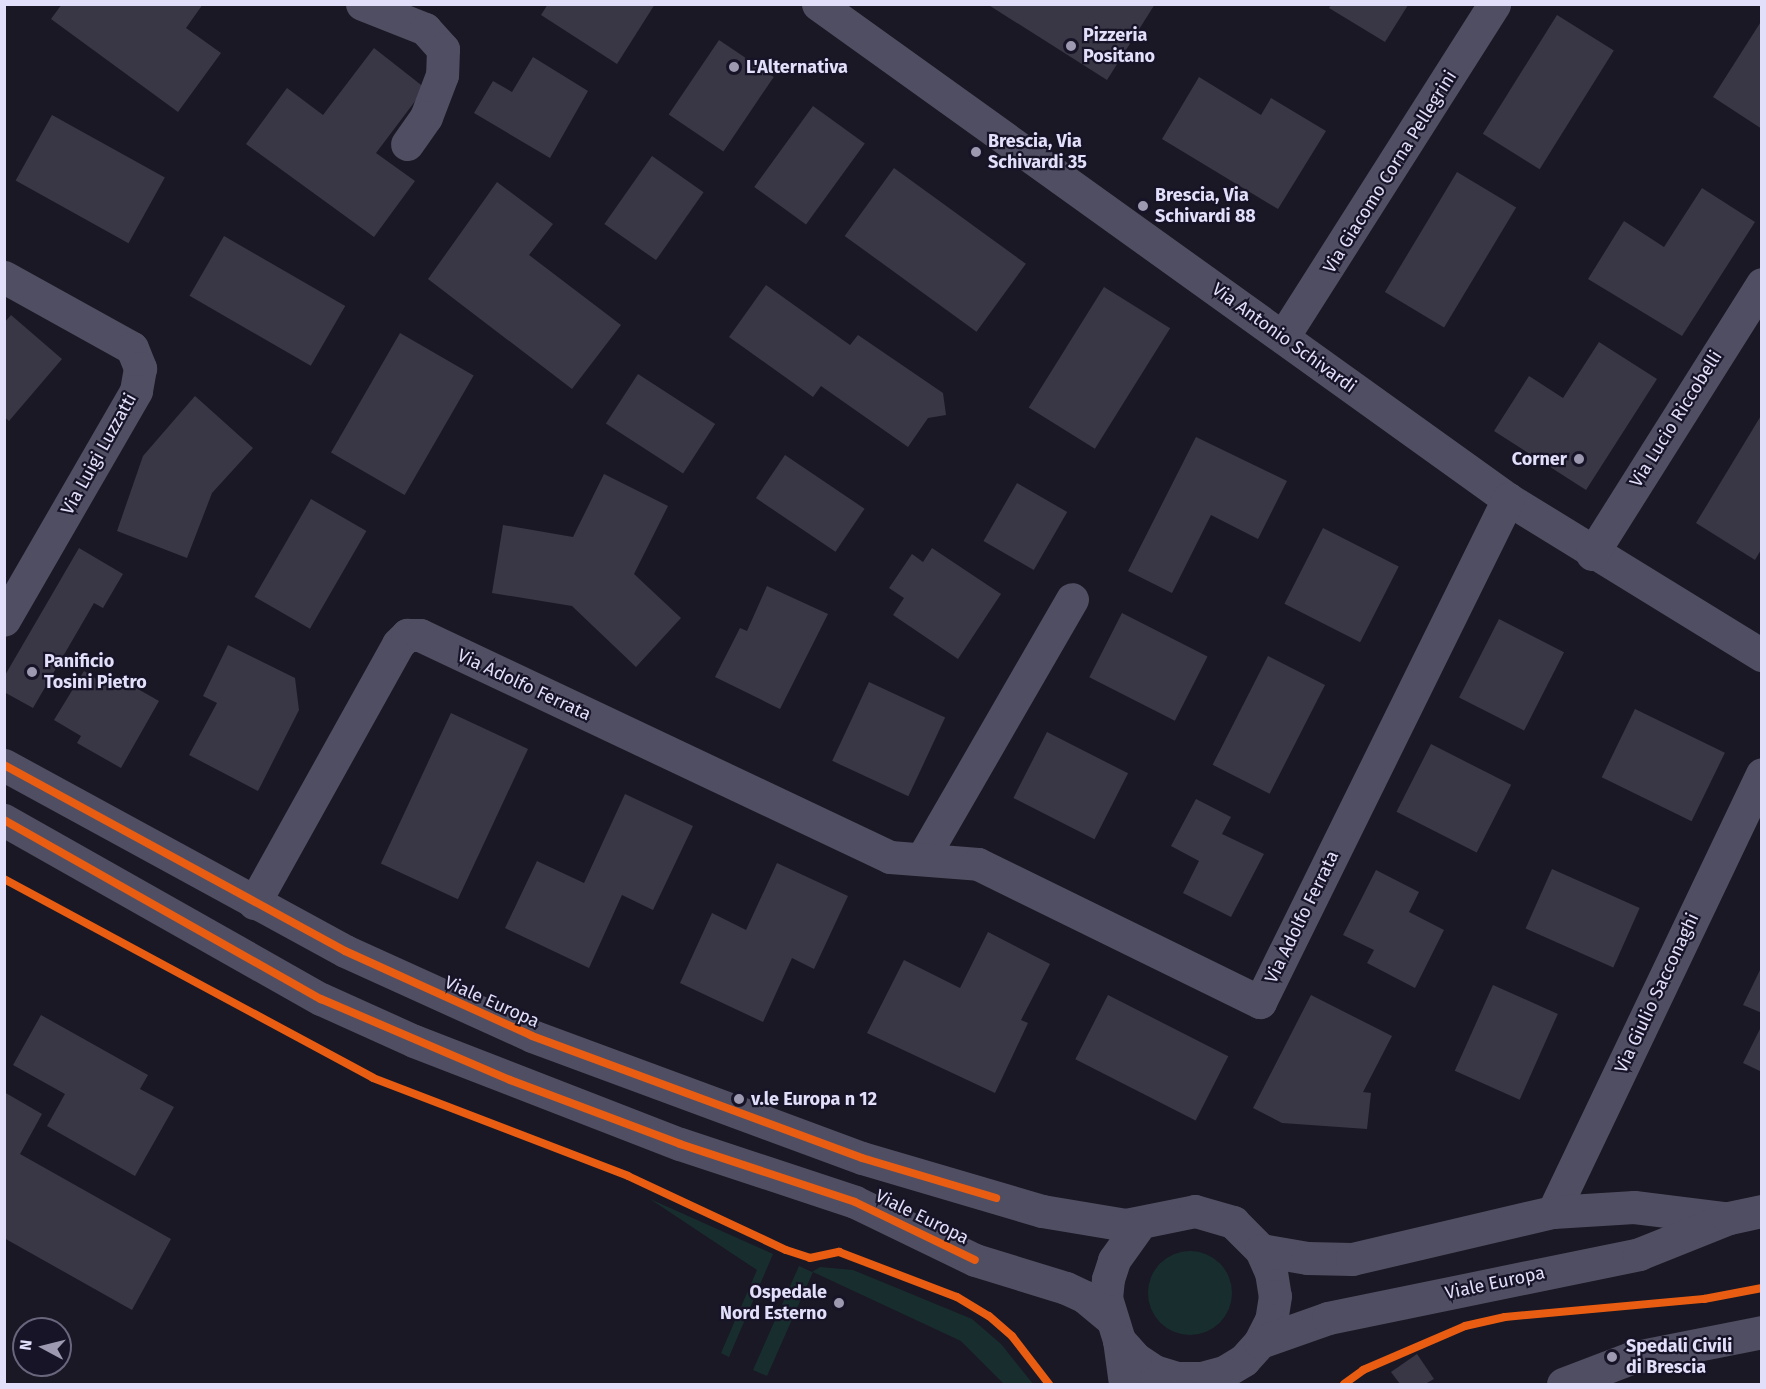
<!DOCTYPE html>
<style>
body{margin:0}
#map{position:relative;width:1766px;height:1389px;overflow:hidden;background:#1a1824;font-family:"Fira Sans",sans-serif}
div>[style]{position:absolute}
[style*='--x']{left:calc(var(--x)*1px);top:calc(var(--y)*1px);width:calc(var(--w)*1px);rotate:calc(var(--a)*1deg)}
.green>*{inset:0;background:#182e2e}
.round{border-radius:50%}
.building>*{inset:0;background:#393745;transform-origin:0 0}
.minor>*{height:33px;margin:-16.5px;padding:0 16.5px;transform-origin:16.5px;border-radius:16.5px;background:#504e62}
.cycleway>*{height:8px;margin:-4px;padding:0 4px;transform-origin:4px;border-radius:4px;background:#e95d12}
.dots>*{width:16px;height:16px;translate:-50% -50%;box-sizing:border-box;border:3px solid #171428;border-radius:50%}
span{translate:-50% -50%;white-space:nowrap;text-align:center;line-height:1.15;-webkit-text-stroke:4.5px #171428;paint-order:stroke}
.poi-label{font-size:18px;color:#e2dffb;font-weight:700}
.left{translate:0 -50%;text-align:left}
.right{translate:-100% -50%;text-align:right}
.street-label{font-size:18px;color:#e2dffb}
.frame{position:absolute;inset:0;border:6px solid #e2dffb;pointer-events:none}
.north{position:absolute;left:12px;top:1317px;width:60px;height:60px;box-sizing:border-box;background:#171428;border:2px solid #68657c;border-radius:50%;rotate:277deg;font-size:16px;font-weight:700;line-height:24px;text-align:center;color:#e2dffb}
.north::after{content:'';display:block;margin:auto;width:21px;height:27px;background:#9c99b0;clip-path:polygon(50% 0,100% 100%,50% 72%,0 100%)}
</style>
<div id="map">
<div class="green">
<div style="clip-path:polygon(650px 1199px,773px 1254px,729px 1357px,721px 1353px,757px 1270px)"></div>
<div class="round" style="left:1148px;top:1251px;width:84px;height:84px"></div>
<div style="clip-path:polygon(799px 1266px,812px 1272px,820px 1267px,853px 1270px,972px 1319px,1001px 1344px,1033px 1384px,1004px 1384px,961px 1341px,813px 1272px,767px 1376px,753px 1370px)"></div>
</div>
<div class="building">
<div style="clip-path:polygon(62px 4px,203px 4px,186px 28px,221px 53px,178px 112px,51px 19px)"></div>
<div style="clip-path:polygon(548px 4px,655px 4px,617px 64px,541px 15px)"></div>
<div style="clip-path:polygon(987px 4px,1155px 4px,1107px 80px)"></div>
<div style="clip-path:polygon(1331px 5px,1408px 5px,1385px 42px,1329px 8px)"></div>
<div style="left:1557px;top:15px;width:67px;height:140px;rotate:32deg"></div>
<div style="clip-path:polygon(1762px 20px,1762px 129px,1713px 97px)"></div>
<div style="left:719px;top:40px;width:66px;height:90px;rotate:34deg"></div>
<div style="clip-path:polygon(374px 48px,425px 88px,376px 153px,415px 181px,374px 237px,246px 144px,287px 88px,323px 115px)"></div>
<div style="clip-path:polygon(533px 57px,588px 91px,550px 158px,474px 113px,493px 81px,512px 92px)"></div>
<div style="clip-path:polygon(1199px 77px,1261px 115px,1271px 98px,1326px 131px,1278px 209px,1162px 139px)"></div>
<div style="left:813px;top:106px;width:64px;height:100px;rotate:36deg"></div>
<div style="left:52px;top:115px;width:129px;height:75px;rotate:29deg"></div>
<div style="left:652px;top:156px;width:63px;height:83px;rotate:35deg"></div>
<div style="left:894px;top:168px;width:163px;height:84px;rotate:36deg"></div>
<div style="left:1457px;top:172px;width:69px;height:140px;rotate:31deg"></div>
<div style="clip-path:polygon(497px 182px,553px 224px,529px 255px,621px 325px,572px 389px,428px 279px)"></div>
<div style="clip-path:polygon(1702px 188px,1755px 222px,1682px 336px,1588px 279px,1624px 221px,1664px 247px)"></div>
<div style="left:224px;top:236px;width:140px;height:69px;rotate:30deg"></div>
<div style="clip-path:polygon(766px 285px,850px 345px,858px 335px,943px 393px,946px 415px,928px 418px,908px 447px,821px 386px,813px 397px,729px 337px)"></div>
<div style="left:1104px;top:287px;width:78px;height:142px;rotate:32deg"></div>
<div style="clip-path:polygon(11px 315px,62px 359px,9px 421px,4px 417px,4px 323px)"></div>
<div style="left:400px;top:333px;width:85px;height:138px;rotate:30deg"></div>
<div style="clip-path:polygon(1599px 342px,1657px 379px,1586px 490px,1494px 431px,1529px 376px,1563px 398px)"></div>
<div style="left:638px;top:374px;width:92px;height:59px;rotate:33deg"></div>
<div style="clip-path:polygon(195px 396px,253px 448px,212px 493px,187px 558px,117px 531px,143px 456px)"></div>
<div style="clip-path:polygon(1762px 414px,1762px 548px,1755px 560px,1696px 523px)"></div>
<div style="clip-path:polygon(1196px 437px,1287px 481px,1258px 539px,1211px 515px,1172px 593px,1128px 571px)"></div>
<div style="left:785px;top:455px;width:96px;height:52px;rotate:34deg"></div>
<div style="clip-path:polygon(604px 474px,668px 506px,634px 574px,681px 618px,636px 667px,572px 606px,492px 593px,503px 525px,573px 537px)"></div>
<div style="left:1017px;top:483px;width:58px;height:67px;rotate:30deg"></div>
<div style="left:311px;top:499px;width:64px;height:113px;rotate:30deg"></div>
<div style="left:1323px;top:528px;width:85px;height:85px;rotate:27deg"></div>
<div style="clip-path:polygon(79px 548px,123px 574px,103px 608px,94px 603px,33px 708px,4px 692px,4px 677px)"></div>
<div style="clip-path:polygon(932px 548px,1001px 594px,958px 659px,893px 615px,904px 598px,889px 588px,912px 554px,923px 562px)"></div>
<div style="clip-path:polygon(767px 586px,828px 614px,780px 709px,715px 677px,740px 628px,747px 631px)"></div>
<div style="left:1122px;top:613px;width:96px;height:72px;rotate:27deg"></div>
<div style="left:1499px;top:619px;width:73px;height:88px;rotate:27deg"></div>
<div style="clip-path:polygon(228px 645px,295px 678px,299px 710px,258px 791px,189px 755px,217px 703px,203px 696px)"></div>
<div style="left:1268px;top:656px;width:64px;height:122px;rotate:27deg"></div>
<div style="clip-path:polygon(84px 671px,109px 687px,115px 676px,159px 701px,121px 768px,77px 743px,81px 736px,54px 720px)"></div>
<div style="left:869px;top:682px;width:84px;height:87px;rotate:25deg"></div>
<div style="left:1635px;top:709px;width:100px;height:76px;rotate:26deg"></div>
<div style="left:451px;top:713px;width:85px;height:166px;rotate:25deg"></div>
<div style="left:1047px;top:732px;width:91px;height:74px;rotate:27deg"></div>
<div style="left:1431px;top:744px;width:90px;height:76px;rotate:27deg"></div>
<div style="clip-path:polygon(625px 794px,693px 826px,653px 910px,622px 895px,589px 968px,505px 928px,537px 861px,584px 883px)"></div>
<div style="clip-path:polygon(1196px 799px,1231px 817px,1222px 834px,1264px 854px,1231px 917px,1183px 893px,1199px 861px,1171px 846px)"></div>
<div style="clip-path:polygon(777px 863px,848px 896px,814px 969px,792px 958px,763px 1022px,680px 983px,712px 913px,746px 930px)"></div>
<div style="left:1552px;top:869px;width:96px;height:65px;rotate:24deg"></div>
<div style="clip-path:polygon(1376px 870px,1419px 892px,1409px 912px,1444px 930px,1415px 988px,1367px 963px,1374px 950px,1343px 935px)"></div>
<div style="clip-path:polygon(988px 932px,1050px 964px,1021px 1020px,1028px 1023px,995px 1093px,867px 1033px,904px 960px,960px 988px)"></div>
<div style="clip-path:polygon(1762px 966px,1762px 1013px,1743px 1005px)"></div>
<div style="left:1493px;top:985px;width:71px;height:94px;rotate:24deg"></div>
<div style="left:1108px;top:995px;width:135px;height:72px;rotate:27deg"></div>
<div style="clip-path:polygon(1311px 995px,1392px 1036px,1363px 1092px,1371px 1093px,1367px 1129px,1282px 1123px,1253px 1108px)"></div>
<div style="clip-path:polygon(41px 1015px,148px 1075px,140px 1089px,174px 1107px,135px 1176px,47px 1126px,65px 1094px,13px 1065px)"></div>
<div style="clip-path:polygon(1762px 1025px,1762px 1072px,1743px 1063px)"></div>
<div style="clip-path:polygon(4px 1092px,42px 1114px,20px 1154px,171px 1239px,132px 1310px,4px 1238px)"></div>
<div style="clip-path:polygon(1417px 1354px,1434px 1379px,1425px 1384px,1400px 1384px,1391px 1372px)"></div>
</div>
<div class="minor">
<div style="--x:362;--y:4;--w:68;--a:21.6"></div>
<div style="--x:425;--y:29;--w:27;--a:48"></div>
<div style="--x:443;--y:49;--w:26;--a:92"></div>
<div style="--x:442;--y:75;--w:45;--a:110.9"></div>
<div style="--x:426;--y:117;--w:33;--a:125"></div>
<div style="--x:818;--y:4;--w:849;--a:35.66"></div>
<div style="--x:1508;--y:499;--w:298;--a:31.6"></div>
<div style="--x:4;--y:277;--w:146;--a:29"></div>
<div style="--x:132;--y:348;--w:22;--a:68"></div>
<div style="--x:140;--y:368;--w:23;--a:100"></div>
<div style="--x:136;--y:391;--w:264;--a:120"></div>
<div style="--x:1283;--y:337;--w:394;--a:-57.6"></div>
<div style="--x:1592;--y:554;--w:319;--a:-57.8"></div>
<div style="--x:4;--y:765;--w:388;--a:28.6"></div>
<div style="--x:345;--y:951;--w:205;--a:24.4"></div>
<div style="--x:532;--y:1036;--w:352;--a:20.3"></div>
<div style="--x:862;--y:1158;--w:188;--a:16.4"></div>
<div style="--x:1042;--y:1211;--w:85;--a:9.5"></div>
<div style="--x:1126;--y:1225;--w:70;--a:-11.5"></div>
<div style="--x:1195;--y:1211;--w:40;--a:16"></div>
<div style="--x:1233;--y:1222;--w:40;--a:45"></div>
<div style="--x:1261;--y:1250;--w:24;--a:66"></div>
<div style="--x:1271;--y:1272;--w:24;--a:81"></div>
<div style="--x:1275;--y:1296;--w:24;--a:99"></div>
<div style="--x:1271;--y:1320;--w:25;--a:117"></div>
<div style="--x:1260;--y:1342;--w:24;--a:132"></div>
<div style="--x:1244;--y:1360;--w:23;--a:149"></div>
<div style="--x:1224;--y:1372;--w:24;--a:165"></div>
<div style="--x:1201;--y:1378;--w:24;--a:180"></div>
<div style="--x:1177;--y:1378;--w:24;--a:-163"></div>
<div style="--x:1154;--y:1371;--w:23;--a:-146"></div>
<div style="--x:1135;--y:1358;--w:24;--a:-132"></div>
<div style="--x:1119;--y:1340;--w:44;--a:-107.2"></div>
<div style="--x:1106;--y:1298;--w:19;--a:-84"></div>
<div style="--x:1108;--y:1279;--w:20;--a:-72"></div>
<div style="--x:1114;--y:1260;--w:43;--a:-54.5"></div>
<div style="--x:4;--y:820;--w:364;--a:29.5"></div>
<div style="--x:321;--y:999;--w:102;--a:24.3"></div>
<div style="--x:414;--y:1041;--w:285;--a:21.2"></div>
<div style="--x:680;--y:1144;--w:184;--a:18.3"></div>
<div style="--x:855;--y:1202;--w:133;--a:25.8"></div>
<div style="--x:975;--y:1260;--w:95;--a:17.1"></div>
<div style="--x:1066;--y:1288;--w:21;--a:25"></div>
<div style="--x:1085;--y:1297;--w:33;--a:40"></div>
<div style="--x:922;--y:859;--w:300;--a:-60"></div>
<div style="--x:254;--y:903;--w:296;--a:-60.9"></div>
<div style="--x:398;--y:644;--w:13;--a:-45"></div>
<div style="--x:407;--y:635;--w:13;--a:0"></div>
<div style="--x:420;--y:635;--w:520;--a:25.28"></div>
<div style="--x:890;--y:857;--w:88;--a:4.5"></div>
<div style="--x:978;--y:864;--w:314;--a:26.1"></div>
<div style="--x:1260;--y:1002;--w:561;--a:-63.75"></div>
<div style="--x:1553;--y:1212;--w:485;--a:-64.5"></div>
<div style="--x:1261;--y:1250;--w:47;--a:9.9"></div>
<div style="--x:1307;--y:1258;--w:45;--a:1.3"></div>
<div style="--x:1352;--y:1259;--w:206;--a:-13.2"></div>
<div style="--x:1553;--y:1212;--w:81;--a:-3.5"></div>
<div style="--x:1634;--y:1207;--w:91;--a:7"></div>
<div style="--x:1119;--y:1340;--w:44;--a:82.2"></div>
<div style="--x:1260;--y:1342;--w:72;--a:-19.4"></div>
<div style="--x:1328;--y:1318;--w:318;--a:-11.6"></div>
<div style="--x:1639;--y:1254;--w:97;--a:-21.8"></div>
<div style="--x:1729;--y:1218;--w:34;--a:-12"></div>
<div style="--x:1563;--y:1384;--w:73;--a:-20.9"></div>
<div style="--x:1631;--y:1358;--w:134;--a:-11.2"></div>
</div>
<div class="cycleway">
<div style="--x:4;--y:765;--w:388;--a:28.6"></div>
<div style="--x:345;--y:951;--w:205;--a:24.4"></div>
<div style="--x:532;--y:1036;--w:352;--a:20.3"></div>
<div style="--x:862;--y:1158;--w:140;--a:16.6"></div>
<div style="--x:4;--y:820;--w:364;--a:29.5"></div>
<div style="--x:321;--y:999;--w:206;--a:23.2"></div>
<div style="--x:510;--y:1080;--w:182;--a:20.6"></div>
<div style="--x:680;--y:1144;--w:184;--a:18.3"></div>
<div style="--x:855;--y:1202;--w:133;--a:25.8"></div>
<div style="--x:4;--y:879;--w:419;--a:28.3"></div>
<div style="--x:373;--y:1078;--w:273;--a:21"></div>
<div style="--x:628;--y:1176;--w:174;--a:25.1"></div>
<div style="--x:786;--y:1250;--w:25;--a:18"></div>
<div style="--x:810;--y:1258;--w:30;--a:-12"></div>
<div style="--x:839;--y:1252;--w:126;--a:20.9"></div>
<div style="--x:957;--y:1297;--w:37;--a:31"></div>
<div style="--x:989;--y:1316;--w:30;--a:41"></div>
<div style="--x:1012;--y:1336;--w:61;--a:52.4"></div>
<div style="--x:1344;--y:1384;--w:24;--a:-36"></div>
<div style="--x:1363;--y:1370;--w:111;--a:-23.3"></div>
<div style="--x:1465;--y:1326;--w:41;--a:-12.7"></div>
<div style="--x:1505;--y:1317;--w:200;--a:-5.2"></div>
<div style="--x:1704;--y:1299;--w:59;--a:-10.7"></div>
</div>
<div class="dots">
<div style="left:1071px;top:46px;background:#9c99b0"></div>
<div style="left:734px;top:67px;background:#9c99b0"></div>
<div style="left:976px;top:152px;background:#9c99b0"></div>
<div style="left:1143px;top:206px;background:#9c99b0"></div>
<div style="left:1579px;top:459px;background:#9c99b0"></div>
<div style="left:32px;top:672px;background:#9c99b0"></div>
<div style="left:739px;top:1099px;background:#9c99b0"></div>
<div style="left:839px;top:1303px;background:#9c99b0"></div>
<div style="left:1612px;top:1357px;background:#9c99b0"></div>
</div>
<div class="poi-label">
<span class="left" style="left:1083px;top:46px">Pizzeria<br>Positano</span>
<span class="left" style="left:746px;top:67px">L'Alternativa</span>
<span class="left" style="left:988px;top:152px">Brescia, Via<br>Schivardi 35</span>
<span class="left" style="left:1155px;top:206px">Brescia, Via<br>Schivardi 88</span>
<span class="right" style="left:1567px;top:459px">Corner</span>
<span class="left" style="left:44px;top:672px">Panificio<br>Tosini Pietro</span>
<span class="left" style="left:751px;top:1099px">v.le Europa n 12</span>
<span class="right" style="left:827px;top:1303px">Ospedale<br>Nord Esterno</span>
<span class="left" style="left:1626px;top:1357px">Spedali Civili<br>di Brescia</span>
</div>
<div class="street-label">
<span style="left:1390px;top:172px;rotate:-58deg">Via Giacomo Corna Pellegrini</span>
<span style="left:1284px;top:338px;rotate:36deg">Via Antonio Schivardi</span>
<span style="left:1676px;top:419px;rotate:-58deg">Via Lucio Riccobelli</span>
<span style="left:99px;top:454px;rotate:-61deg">Via Luigi Luzzatti</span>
<span style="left:524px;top:685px;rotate:25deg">Via Adolfo Ferrata</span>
<span style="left:1302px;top:917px;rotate:-64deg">Via Adolfo Ferrata</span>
<span style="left:1657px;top:993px;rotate:-65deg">Via Giulio Sacconaghi</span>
<span style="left:492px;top:1002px;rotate:24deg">Viale Europa</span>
<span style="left:922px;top:1217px;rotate:26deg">Viale Europa</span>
<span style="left:1495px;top:1283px;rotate:-12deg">Viale Europa</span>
</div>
<div class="frame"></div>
<div class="north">N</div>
</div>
